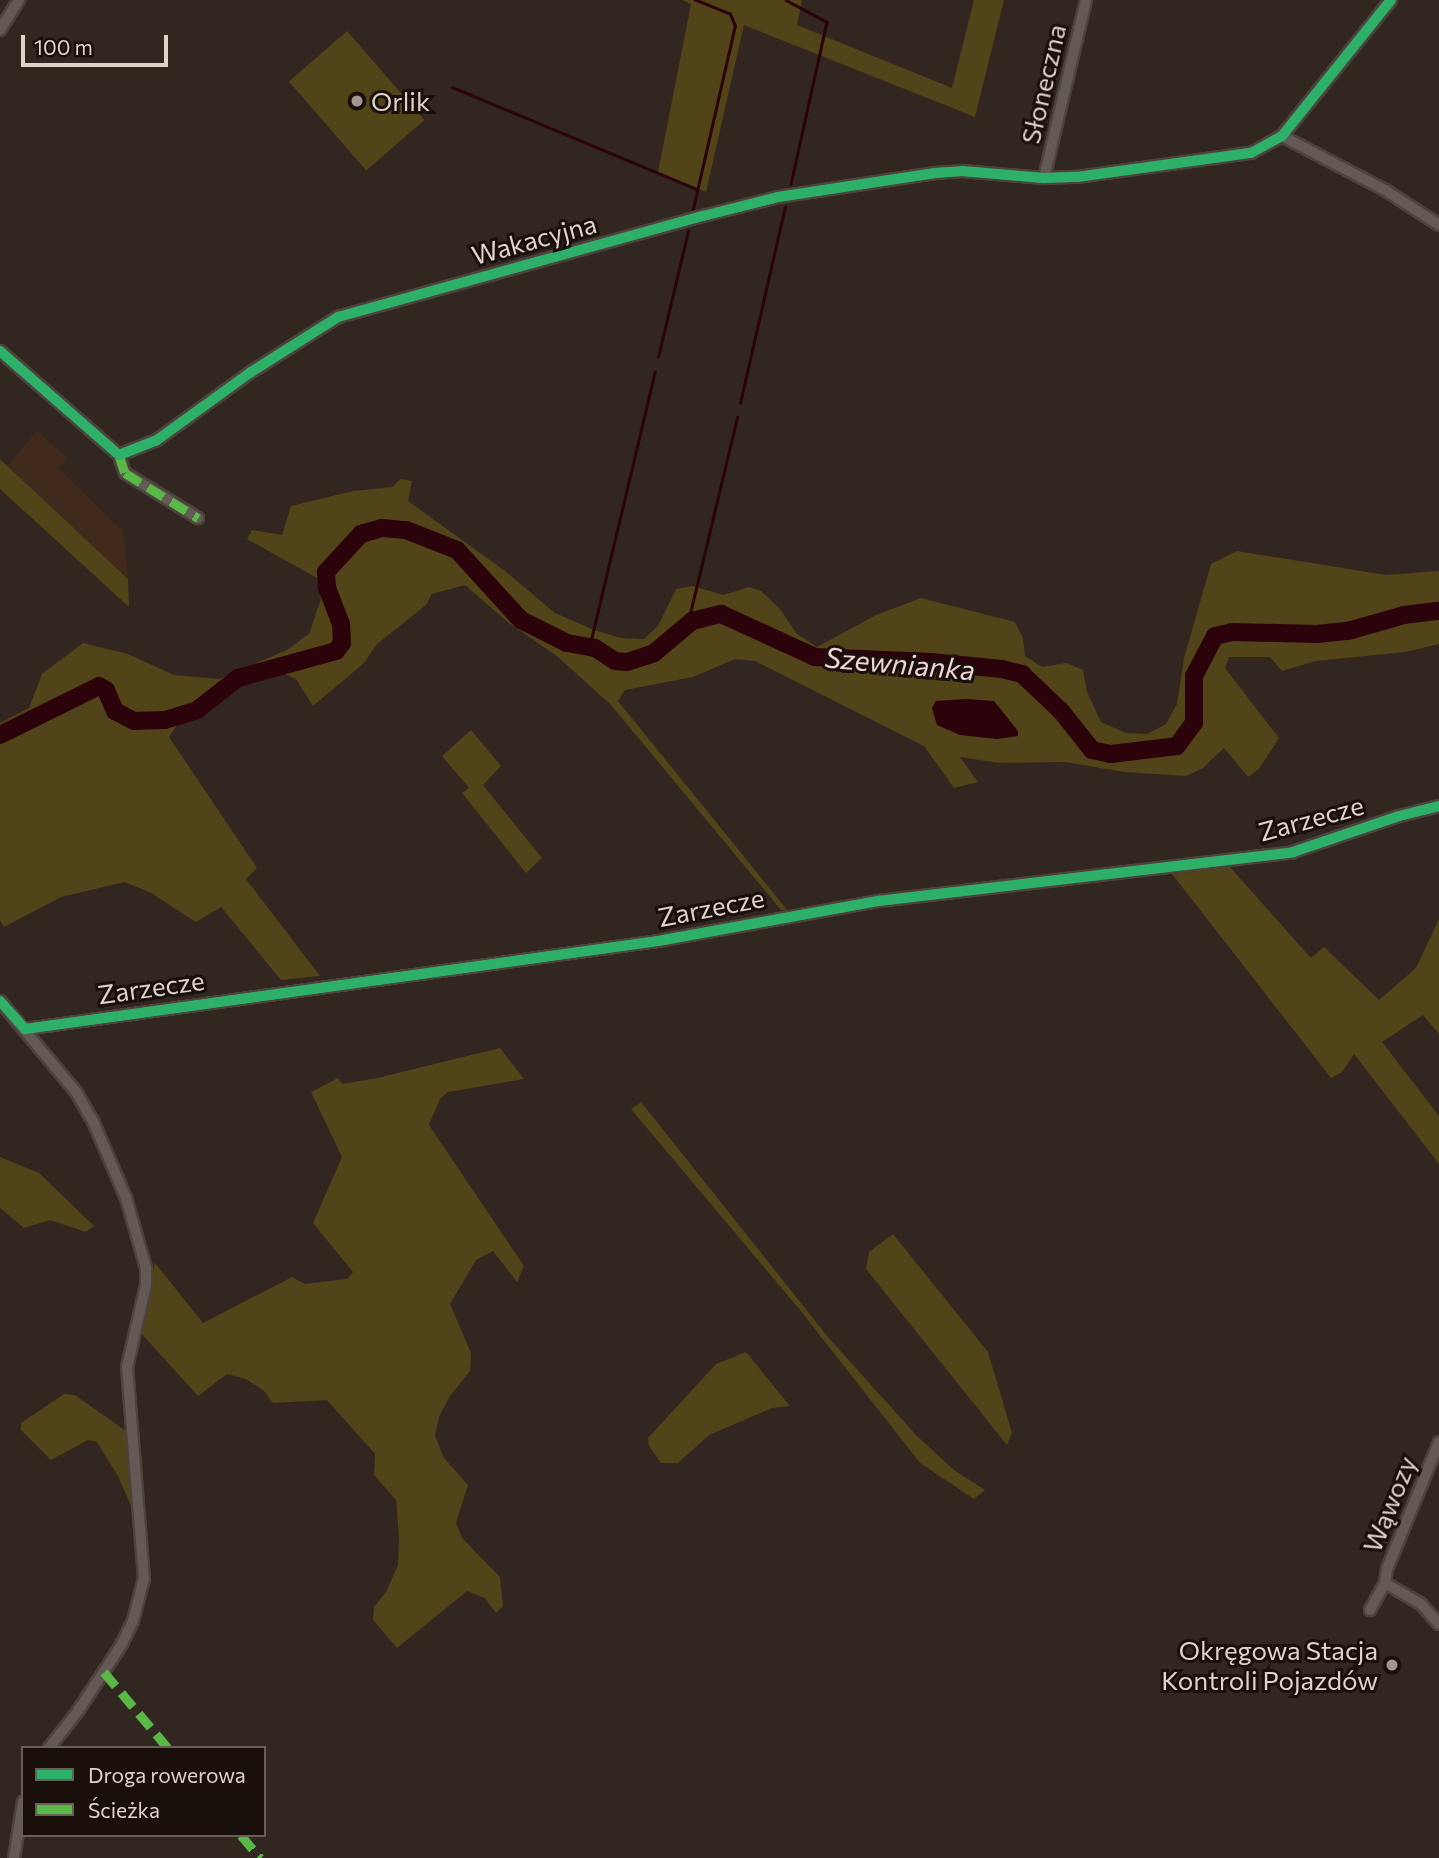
<!DOCTYPE html>
<meta charset="utf-8">
<style>
body{margin:0}
#map{position:relative;width:1439px;height:1858px;overflow:hidden;background:#312620;font-family:Commissioner,sans-serif}
div>[style]{position:absolute}
[style*='--x']{left:calc(var(--x)*1px);top:calc(var(--y)*1px);width:calc(var(--w)*1px);rotate:calc(var(--a)*1deg)}
.built>*{inset:0;background:#41291b}
.green>*{inset:0;background:#514418;transform-origin:0 0}
.water>*{inset:0;background:#2d030b}
.stream>*{height:2.5px;margin:-1.25px;padding:0 1.25px;transform-origin:1.25px;border-radius:1.25px;background:#2d030b}
.river>*{height:18px;margin:-9px;padding:0 9px;transform-origin:9px;border-radius:9px;background:#2d030b}
.roads{filter:drop-shadow(2px 0 #4c433d) drop-shadow(-2px 0 #4c433d) drop-shadow(0 2px #4c433d) drop-shadow(0 -2px #4c433d)}
.minor>*{height:10px;margin:-5px;padding:0 5px;transform-origin:5px;border-radius:5px;background:#635a55}
.quiet>*{height:9px;margin-top:-4.5px;transform-origin:0;background:repeating-linear-gradient(90deg,#58b947 0 18px,transparent 0 27px)}
.cycleway>*{height:10px;margin:-5px;padding:0 5px;transform-origin:5px;border-radius:5px;background:#2db169}
.dots>*{width:19px;height:19px;translate:-50% -50%;box-sizing:border-box;border:4px solid #19100b;border-radius:50%}
span{translate:-50% -50%;white-space:nowrap;text-align:center;line-height:1.15;-webkit-text-stroke:6px #19100b;paint-order:stroke}
.street-label{font-size:26px;color:#dfd3cb}
.poi-label{font-size:26px;color:#dfd3cb}
.left{translate:0 -50%;text-align:left}
.right{translate:-100% -50%;text-align:right}
.water-label{font-size:28px;color:#f0d4d6;font-style:italic}
.legend{position:absolute;left:21px;top:1746px;width:245px;height:91px;box-sizing:border-box;background:#19100b;border:2px solid #685e58;margin:0;padding:9px 12px;list-style:none;font-size:21px;color:#dfd3cb}
.legend li{display:flex;align-items:center;gap:14px;height:35px}
.legend b{width:35px;border:2px solid #685e58}
.scale{position:absolute;left:21px;top:35px;width:147px;height:32px;box-sizing:border-box;border:4px solid #dfd3cb;border-top:0;padding-left:9px;font-size:21px;line-height:24px;white-space:nowrap;color:#dfd3cb;-webkit-text-stroke:5px #19100b;paint-order:stroke}
</style>
<div id="map">
<div class="built">
<div style="clip-path:polygon(37px 431px,68px 458px,58px 468px,124px 532px,128px 579px,7px 466px)"></div>
</div>
<div class="green">
<div style="clip-path:polygon(682px 0,802px 0,797px 25px,952px 88px,974px 0,1004px 0,975px 117px,744px 25px,706px 192px,658px 172px,691px 4px)"></div>
<div style="left:347px;top:31px;width:118px;height:77px;rotate:49deg"></div>
<div style="clip-path:polygon(0 459px,128px 579px,129px 607px,0 489px)"></div>
<div style="clip-path:polygon(400px 479px,412px 481px,408px 501px,505px 571px,555px 613px,594px 630px,621px 638px,644px 639px,658px 626px,676px 589px,693px 586px,723px 595px,749px 587px,761px 591px,780px 609px,796px 633px,817px 647px,876px 615px,921px 598px,1015px 622px,1023px 638px,1025px 656px,1042px 667px,1066px 663px,1083px 670px,1087px 692px,1101px 722px,1126px 733px,1147px 734px,1166px 724px,1177px 704px,1184px 658px,1211px 564px,1237px 551px,1386px 575px,1439px 571px,1439px 644px,1405px 652px,1316px 661px,1282px 671px,1270px 657px,1229px 657px,1225px 668px,1279px 738px,1259px 769px,1248px 777px,1224px 748px,1203px 768px,1186px 776px,1124px 772px,1065px 762px,999px 763px,960px 757px,978px 782px,954px 788px,924px 746px,755px 661px,735px 659px,693px 677px,625px 690px,618px 701px,788px 911px,781px 910px,611px 705px,558px 657px,509px 623px,465px 585px,432px 594px,426px 605px,376px 645px,364px 663px,313px 706px,296px 679px,285px 674px,244px 682px,222px 701px,179px 722px,169px 737px,257px 868px,246px 879px,320px 976px,281px 980px,221px 907px,196px 922px,151px 893px,125px 882px,61px 897px,4px 927px,0 920px,0 723px,29px 708px,42px 674px,83px 643px,128px 654px,174px 675px,219px 679px,287px 650px,309px 634px,321px 599px,317px 578px,247px 539px,252px 530px,282px 535px,291px 506px,353px 491px,393px 487px)"></div>
<div style="clip-path:polygon(471px 730px,501px 766px,483px 785px,542px 858px,526px 873px,462px 793px,469px 788px,442px 756px)"></div>
<div style="clip-path:polygon(1230px 867px,1311px 958px,1324px 947px,1379px 1000px,1416px 968px,1439px 919px,1439px 1034px,1423px 1015px,1382px 1042px,1439px 1116px,1439px 1164px,1354px 1054px,1342px 1072px,1331px 1078px,1172px 874px)"></div>
<div style="clip-path:polygon(500px 1048px,524px 1079px,448px 1092px,440px 1099px,429px 1125px,524px 1266px,517px 1282px,493px 1251px,476px 1260px,450px 1304px,471px 1353px,470px 1371px,450px 1396px,439px 1417px,435px 1436px,444px 1458px,468px 1485px,456px 1523px,462px 1538px,500px 1577px,503px 1606px,496px 1613px,485px 1598px,467px 1591px,397px 1648px,373px 1620px,374px 1607px,386px 1592px,398px 1565px,399px 1537px,396px 1500px,374px 1475px,375px 1454px,327px 1400px,273px 1403px,264px 1391px,246px 1379px,227px 1374px,198px 1396px,139px 1331px,155px 1263px,203px 1323px,292px 1277px,305px 1284px,347px 1279px,353px 1272px,313px 1223px,342px 1157px,311px 1092px,338px 1078px,342px 1084px,377px 1078px)"></div>
<div style="clip-path:polygon(641px 1102px,828px 1337px,917px 1436px,954px 1470px,985px 1490px,974px 1499px,920px 1463px,800px 1310px,631px 1109px)"></div>
<div style="clip-path:polygon(0 1157px,39px 1173px,94px 1226px,86px 1232px,50px 1220px,24px 1228px,0 1208px)"></div>
<div style="clip-path:polygon(893px 1234px,988px 1352px,1012px 1433px,1007px 1445px,866px 1269px,869px 1252px)"></div>
<div style="clip-path:polygon(746px 1352px,790px 1406px,772px 1408px,709px 1435px,678px 1463px,661px 1463px,649px 1446px,648px 1438px,716px 1364px)"></div>
<div style="clip-path:polygon(64px 1394px,75px 1395px,126px 1431px,134px 1513px,119px 1478px,97px 1442px,88px 1440px,51px 1460px,21px 1430px,21px 1423px)"></div>
</div>
<div class="water">
<div style="clip-path:polygon(967px 699px,994px 701px,1018px 731px,1018px 736px,997px 739px,960px 735px,937px 725px,932px 708px,936px 701px)"></div>
</div>
<div class="stream">
<div style="--x:786;--y:0;--w:47;--a:28.2"></div>
<div style="--x:827;--y:22;--w:166;--a:102.5"></div>
<div style="--x:452;--y:87;--w:265;--a:22.6"></div>
<div style="--x:692;--y:213;--w:192;--a:-77.1"></div>
<div style="--x:735;--y:26;--w:13;--a:-113"></div>
<div style="--x:730;--y:14;--w:38;--a:-158"></div>
<div style="--x:658;--y:357;--w:130;--a:-76.6"></div>
<div style="--x:740;--y:403;--w:201;--a:-77.1"></div>
<div style="--x:687;--y:626;--w:215;--a:-76.5"></div>
<div style="--x:589;--y:648;--w:284;--a:-76.6"></div>
</div>
<div class="river">
<div style="--x:0;--y:735;--w:110;--a:-26.3"></div>
<div style="--x:99;--y:686;--w:8;--a:30"></div>
<div style="--x:106;--y:690;--w:23;--a:67"></div>
<div style="--x:115;--y:711;--w:21;--a:28"></div>
<div style="--x:134;--y:721;--w:31;--a:-2"></div>
<div style="--x:165;--y:720;--w:34;--a:-17"></div>
<div style="--x:197;--y:710;--w:52;--a:-38"></div>
<div style="--x:238;--y:678;--w:102;--a:-15.4"></div>
<div style="--x:336;--y:651;--w:10;--a:-53"></div>
<div style="--x:342;--y:643;--w:19;--a:-93"></div>
<div style="--x:341;--y:624;--w:40;--a:-111"></div>
<div style="--x:327;--y:587;--w:15;--a:-94"></div>
<div style="--x:326;--y:572;--w:52;--a:-47.4"></div>
<div style="--x:361;--y:534;--w:22;--a:-16"></div>
<div style="--x:382;--y:528;--w:24;--a:5"></div>
<div style="--x:406;--y:530;--w:55;--a:21.4"></div>
<div style="--x:457;--y:550;--w:95;--a:47.6"></div>
<div style="--x:521;--y:620;--w:51;--a:26.6"></div>
<div style="--x:567;--y:643;--w:28;--a:10"></div>
<div style="--x:595;--y:648;--w:24;--a:33"></div>
<div style="--x:615;--y:661;--w:12;--a:5"></div>
<div style="--x:627;--y:662;--w:28;--a:-18"></div>
<div style="--x:654;--y:653;--w:50;--a:-40.1"></div>
<div style="--x:692;--y:621;--w:30;--a:-14"></div>
<div style="--x:721;--y:614;--w:103;--a:24.6"></div>
<div style="--x:815;--y:657;--w:116;--a:2.5"></div>
<div style="--x:931;--y:662;--w:71;--a:5.6"></div>
<div style="--x:1002;--y:669;--w:21;--a:14"></div>
<div style="--x:1022;--y:674;--w:54;--a:43.5"></div>
<div style="--x:1061;--y:711;--w:50;--a:51.5"></div>
<div style="--x:1092;--y:750;--w:19;--a:12"></div>
<div style="--x:1111;--y:754;--w:66;--a:-6.9"></div>
<div style="--x:1177;--y:746;--w:29;--a:-54"></div>
<div style="--x:1194;--y:723;--w:47;--a:-90"></div>
<div style="--x:1194;--y:676;--w:45;--a:-62.3"></div>
<div style="--x:1215;--y:636;--w:17;--a:-13"></div>
<div style="--x:1232;--y:632;--w:85;--a:1.3"></div>
<div style="--x:1317;--y:634;--w:31;--a:-6"></div>
<div style="--x:1348;--y:631;--w:58;--a:-15.9"></div>
<div style="--x:1404;--y:615;--w:35;--a:-7"></div>
</div>
<div class="roads">
<div class="minor">
<div style="--x:0;--y:30;--w:36;--a:-58"></div>
<div style="--x:1282;--y:136;--w:116;--a:27.7"></div>
<div style="--x:1385;--y:190;--w:64;--a:32.9"></div>
<div style="--x:1044;--y:178;--w:183;--a:-76.7"></div>
<div style="--x:0;--y:351;--w:158;--a:41.2"></div>
<div style="--x:119;--y:455;--w:41;--a:-21.5"></div>
<div style="--x:157;--y:440;--w:116;--a:-35.9"></div>
<div style="--x:251;--y:372;--w:103;--a:-32.3"></div>
<div style="--x:338;--y:317;--w:379;--a:-15.5"></div>
<div style="--x:703;--y:216;--w:77;--a:-14.2"></div>
<div style="--x:778;--y:197;--w:159;--a:-8.7"></div>
<div style="--x:935;--y:173;--w:27;--a:-4"></div>
<div style="--x:962;--y:171;--w:82;--a:4.9"></div>
<div style="--x:1044;--y:178;--w:33;--a:-2"></div>
<div style="--x:1077;--y:177;--w:176;--a:-7.9"></div>
<div style="--x:1251;--y:153;--w:35;--a:-29"></div>
<div style="--x:1282;--y:136;--w:174;--a:-51.3"></div>
<div style="--x:119;--y:455;--w:19;--a:72"></div>
<div style="--x:125;--y:473;--w:86;--a:31.7"></div>
<div style="--x:0;--y:1001;--w:119;--a:50.1"></div>
<div style="--x:76;--y:1092;--w:34;--a:60"></div>
<div style="--x:93;--y:1121;--w:84;--a:66.8"></div>
<div style="--x:126;--y:1198;--w:73;--a:74.1"></div>
<div style="--x:146;--y:1268;--w:17;--a:90"></div>
<div style="--x:146;--y:1285;--w:84;--a:103"></div>
<div style="--x:127;--y:1367;--w:212;--a:85.4"></div>
<div style="--x:144;--y:1578;--w:44;--a:104.3"></div>
<div style="--x:133;--y:1621;--w:25;--a:116"></div>
<div style="--x:122;--y:1644;--w:80;--a:123.3"></div>
<div style="--x:78;--y:1711;--w:47;--a:128.1"></div>
<div style="--x:25;--y:1029;--w:639;--a:-7.91"></div>
<div style="--x:658;--y:941;--w:225;--a:-10.3"></div>
<div style="--x:879;--y:901;--w:417;--a:-6.7"></div>
<div style="--x:1293;--y:852;--w:112;--a:-18.8"></div>
<div style="--x:1399;--y:816;--w:41;--a:-14"></div>
<div style="--x:1385;--y:1583;--w:42;--a:30.3"></div>
<div style="--x:1421;--y:1604;--w:27;--a:48"></div>
<div style="--x:1370;--y:1610;--w:31;--a:-61"></div>
<div style="--x:1385;--y:1583;--w:14;--a:-82"></div>
<div style="--x:1387;--y:1569;--w:137;--a:-67.7"></div>
<div style="--x:14;--y:1858;--w:57;--a:-80.9"></div>
</div>
</div>
<div class="quiet">
<div style="--x:119;--y:455;--w:19;--a:72"></div>
<div style="--x:125;--y:473;--w:86;--a:31.7"></div>
<div style="--x:104;--y:1672;--w:99;--a:49.9"></div>
<div style="--x:241;--y:1835;--w:30;--a:50"></div>
</div>
<div class="cycleway">
<div style="--x:0;--y:351;--w:158;--a:41.2"></div>
<div style="--x:119;--y:455;--w:41;--a:-21.5"></div>
<div style="--x:157;--y:440;--w:116;--a:-35.9"></div>
<div style="--x:251;--y:372;--w:103;--a:-32.3"></div>
<div style="--x:338;--y:317;--w:379;--a:-15.5"></div>
<div style="--x:703;--y:216;--w:77;--a:-14.2"></div>
<div style="--x:778;--y:197;--w:159;--a:-8.7"></div>
<div style="--x:935;--y:173;--w:27;--a:-4"></div>
<div style="--x:962;--y:171;--w:82;--a:4.9"></div>
<div style="--x:1044;--y:178;--w:33;--a:-2"></div>
<div style="--x:1077;--y:177;--w:176;--a:-7.9"></div>
<div style="--x:1251;--y:153;--w:35;--a:-29"></div>
<div style="--x:1282;--y:136;--w:174;--a:-51.3"></div>
<div style="--x:0;--y:1001;--w:38;--a:48"></div>
<div style="--x:25;--y:1029;--w:639;--a:-7.91"></div>
<div style="--x:658;--y:941;--w:225;--a:-10.3"></div>
<div style="--x:879;--y:901;--w:417;--a:-6.7"></div>
<div style="--x:1293;--y:852;--w:112;--a:-18.8"></div>
<div style="--x:1399;--y:816;--w:41;--a:-14"></div>
</div>
<div class="dots">
<div style="left:357px;top:101px;background:#a2968f"></div>
<div style="left:1392px;top:1665px;background:#a2968f"></div>
</div>
<div class="street-label">
<span style="left:1043px;top:84px;rotate:-77deg">Słoneczna</span>
<span style="left:534px;top:239px;rotate:-15deg">Wakacyjna</span>
<span style="left:1311px;top:818px;rotate:-15deg">Zarzecze</span>
<span style="left:711px;top:907px;rotate:-11deg">Zarzecze</span>
<span style="left:151px;top:987px;rotate:-8deg">Zarzecze</span>
<span style="left:1389px;top:1504px;rotate:-68deg">Wąwozy</span>
</div>
<div class="poi-label">
<span class="left" style="left:371px;top:101px">Orlik</span>
<span class="right" style="left:1378px;top:1665px">Okręgowa Stacja<br>Kontroli Pojazdów</span>
</div>
<div class="water-label">
<span style="left:900px;top:663px;rotate:5deg">Szewnianka</span>
</div>
<ul class="legend">
<li><b style="height:9px;background:#2db169"></b>Droga rowerowa</li>
<li><b style="height:9px;background:#58b947"></b>Ścieżka</li>
</ul>
<div class="scale">100 m</div>
</div>
